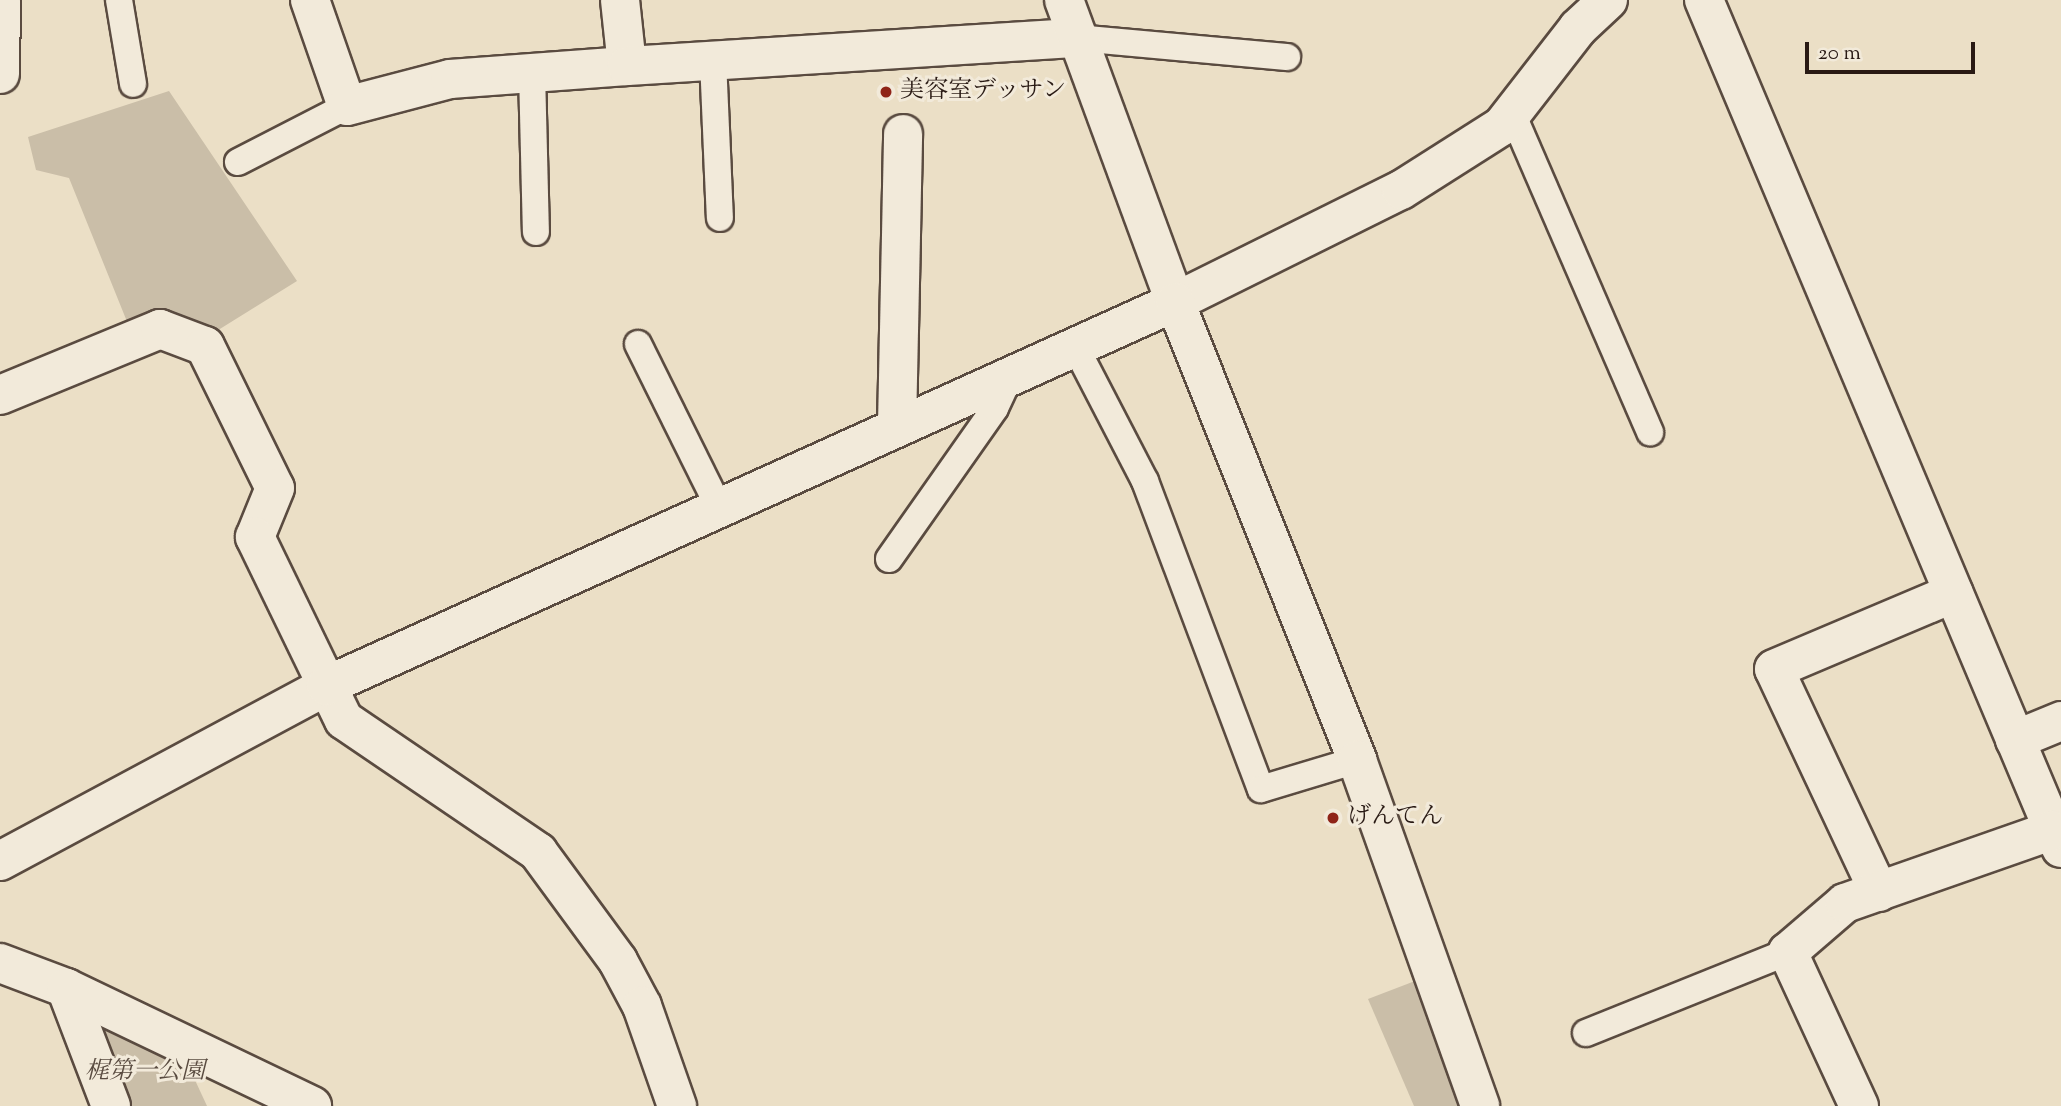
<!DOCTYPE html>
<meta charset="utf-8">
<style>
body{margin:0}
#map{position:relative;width:2061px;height:1106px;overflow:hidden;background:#ebdfc6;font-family:"Sorts Mill Goudy","Noto Serif JP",serif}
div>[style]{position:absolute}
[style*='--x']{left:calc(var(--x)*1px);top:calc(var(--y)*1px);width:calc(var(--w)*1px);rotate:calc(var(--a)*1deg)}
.green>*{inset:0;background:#cabea8}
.roads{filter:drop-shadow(2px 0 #5a4b40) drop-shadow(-2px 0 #5a4b40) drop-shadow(0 2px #5a4b40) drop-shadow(0 -2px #5a4b40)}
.lane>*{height:26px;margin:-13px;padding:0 13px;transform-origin:13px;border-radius:13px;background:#f2eada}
.street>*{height:38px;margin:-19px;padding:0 19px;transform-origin:19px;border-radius:19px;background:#f2eada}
.secondary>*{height:38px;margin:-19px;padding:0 19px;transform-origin:19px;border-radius:19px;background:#f2eada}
.dots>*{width:19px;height:19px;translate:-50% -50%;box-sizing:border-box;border:4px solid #f2eada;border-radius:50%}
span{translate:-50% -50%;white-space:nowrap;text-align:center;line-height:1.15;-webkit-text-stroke:6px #f2eada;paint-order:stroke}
.poi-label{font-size:24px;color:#291a14}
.left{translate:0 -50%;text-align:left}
.park-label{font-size:24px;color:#594b40;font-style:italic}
.scale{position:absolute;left:1805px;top:42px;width:170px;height:32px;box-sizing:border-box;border:4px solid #291a14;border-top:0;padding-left:9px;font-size:21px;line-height:24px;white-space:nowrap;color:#291a14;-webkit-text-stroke:5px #f2eada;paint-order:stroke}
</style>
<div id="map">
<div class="green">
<div style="clip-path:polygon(169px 91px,297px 281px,215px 332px,130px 329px,69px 178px,36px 170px,28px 137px)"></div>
<div style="clip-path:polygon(1415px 981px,1460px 1106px,1414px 1106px,1368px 999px)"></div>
<div style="clip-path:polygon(91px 1024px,141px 1033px,188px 1065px,207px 1106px,123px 1106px)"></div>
</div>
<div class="roads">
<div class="lane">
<div style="--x:119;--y:0;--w:85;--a:80.5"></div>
<div style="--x:1078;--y:38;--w:210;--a:5.2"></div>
<div style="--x:713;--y:60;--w:158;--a:87.5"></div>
<div style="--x:532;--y:72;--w:160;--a:88.6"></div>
<div style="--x:1512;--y:113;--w:348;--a:66.6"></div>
<div style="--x:238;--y:162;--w:123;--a:-27.2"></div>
<div style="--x:638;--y:344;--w:182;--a:63.6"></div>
<div style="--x:1075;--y:346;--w:152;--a:62.6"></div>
<div style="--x:1145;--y:481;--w:329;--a:69.4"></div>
<div style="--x:1261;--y:789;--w:100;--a:-16.8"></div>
<div style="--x:889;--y:559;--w:184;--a:-54.9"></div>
<div style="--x:995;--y:408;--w:35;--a:-65"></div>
<div style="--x:1586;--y:1033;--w:218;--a:-21.9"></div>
</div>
<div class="street">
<div style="--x:310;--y:0;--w:112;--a:70.8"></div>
<div style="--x:347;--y:106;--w:106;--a:-14.7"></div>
<div style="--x:450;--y:79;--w:177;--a:-4.2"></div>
<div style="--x:620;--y:0;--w:66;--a:83.9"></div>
<div style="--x:627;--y:66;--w:452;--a:-3.6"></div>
<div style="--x:1704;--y:0;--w:920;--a:67.17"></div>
<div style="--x:0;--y:74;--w:74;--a:-89.2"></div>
<div style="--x:0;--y:395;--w:173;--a:-22.4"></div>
<div style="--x:160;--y:329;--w:48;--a:20.7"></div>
<div style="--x:205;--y:346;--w:158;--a:63.8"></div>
<div style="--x:275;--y:488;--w:53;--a:112.2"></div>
<div style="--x:255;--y:537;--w:203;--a:64.1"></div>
<div style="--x:344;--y:720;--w:235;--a:34.2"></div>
<div style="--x:538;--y:852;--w:135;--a:53.7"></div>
<div style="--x:618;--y:961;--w:51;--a:61.9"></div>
<div style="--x:642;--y:1006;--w:106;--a:70.7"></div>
<div style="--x:897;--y:426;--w:292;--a:-88.8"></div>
<div style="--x:2015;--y:740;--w:50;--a:-22.4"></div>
<div style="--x:0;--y:861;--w:370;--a:-28.2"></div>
<div style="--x:326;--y:686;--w:932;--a:-24.34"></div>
<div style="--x:1175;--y:302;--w:252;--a:-26.4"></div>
<div style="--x:1401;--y:190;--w:120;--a:-32.4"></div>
<div style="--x:1502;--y:126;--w:124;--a:-52.2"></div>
<div style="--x:1578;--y:28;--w:41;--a:-43"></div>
<div style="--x:1879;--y:892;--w:246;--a:-115.2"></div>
<div style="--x:1774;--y:669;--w:195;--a:-22.9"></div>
<div style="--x:0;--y:963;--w:71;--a:20.7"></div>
<div style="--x:66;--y:988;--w:273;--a:25.6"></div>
<div style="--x:66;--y:988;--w:126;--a:69.1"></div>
<div style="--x:1859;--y:1106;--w:170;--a:-114.8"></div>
<div style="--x:1788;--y:952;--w:75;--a:-40.7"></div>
<div style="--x:1845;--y:903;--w:220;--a:-19.3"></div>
</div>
<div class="secondary">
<div style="--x:1064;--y:0;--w:322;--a:69.8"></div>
<div style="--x:1175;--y:302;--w:493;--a:68.3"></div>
<div style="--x:1357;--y:760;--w:367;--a:70.4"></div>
</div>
</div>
<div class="dots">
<div style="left:886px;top:92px;background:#8f2418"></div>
<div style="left:1333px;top:818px;background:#8f2418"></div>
</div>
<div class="poi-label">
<span class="left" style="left:900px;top:92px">美容室デッサン</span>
<span class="left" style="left:1347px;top:818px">げんてん</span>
</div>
<div class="park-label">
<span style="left:145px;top:1073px">梶第一公園</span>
</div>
<div class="scale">20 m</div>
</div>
